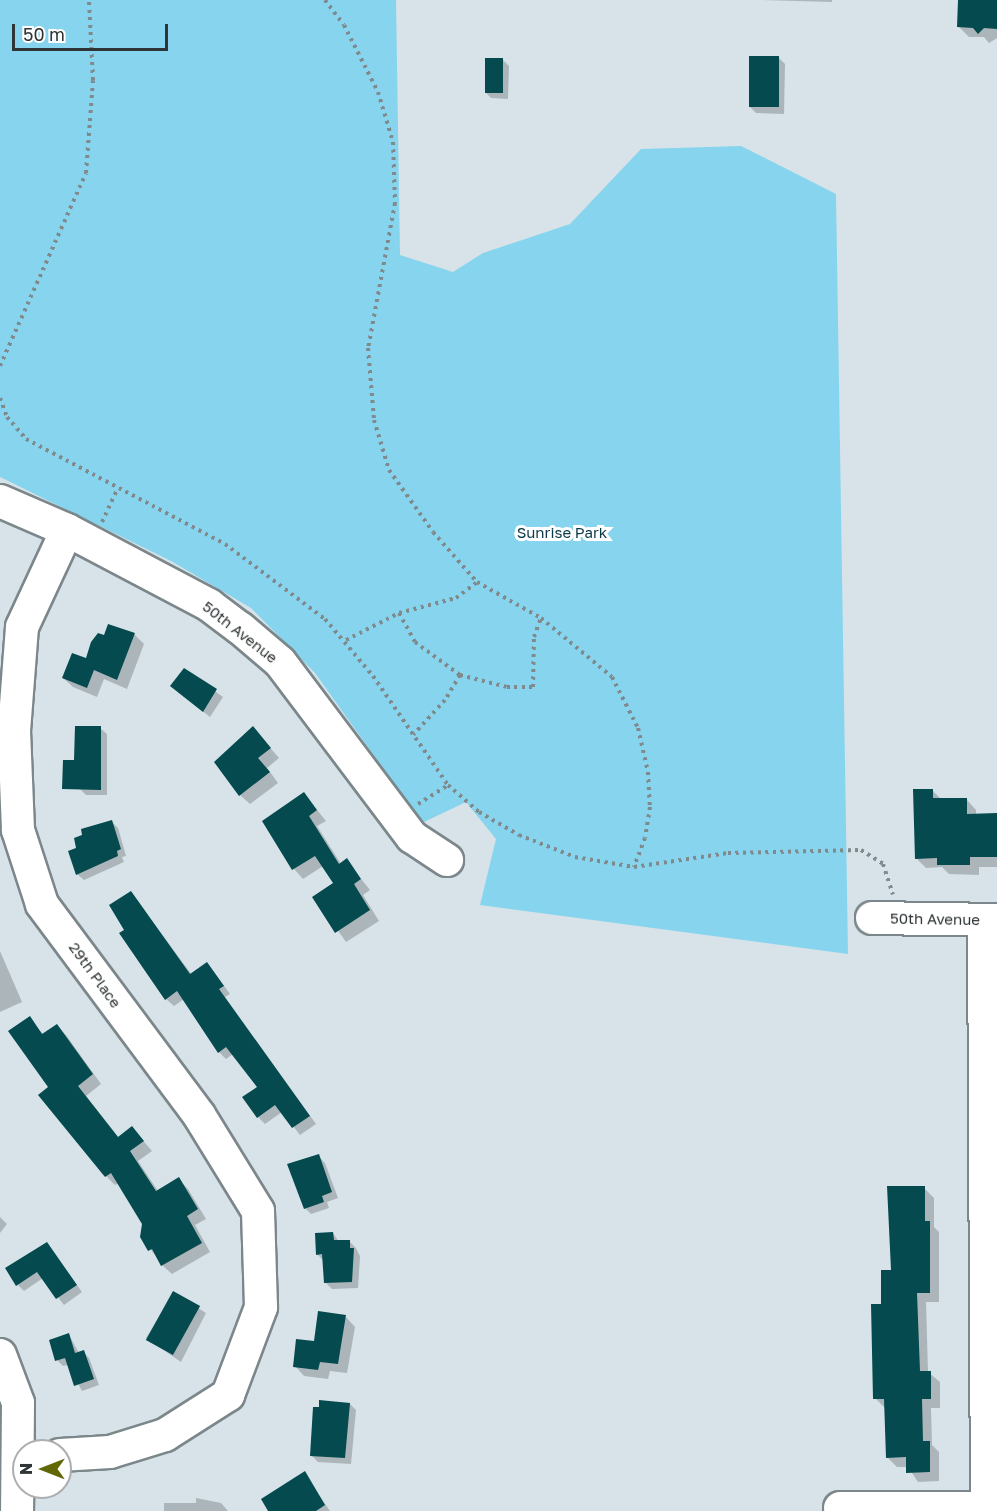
<!DOCTYPE html>
<style>
body{margin:0}
#map{position:relative;width:997px;height:1511px;overflow:hidden;background:#d7e3e8;font-family:"Golos Text",sans-serif}
div>[style]{position:absolute}
[style*='--x']{left:calc(var(--x)*1px);top:calc(var(--y)*1px);width:calc(var(--w)*1px);rotate:calc(var(--a)*1deg)}
.green>*{inset:0;background:#86d4ee}
.shadow>*{inset:0;background:#0003}
.building>*{inset:0;background:#044a4e;transform-origin:0 0}
.path>*{height:4px;margin-top:-2px;transform-origin:0;background:repeating-linear-gradient(90deg,#80898c 0 3px,transparent 0 7.5px)}
.roads{filter:drop-shadow(2px 0 #7c878b) drop-shadow(-2px 0 #7c878b) drop-shadow(0 2px #7c878b) drop-shadow(0 -2px #7c878b)}
.minor>*{height:32px;margin:-16px;padding:0 16px;transform-origin:16px;border-radius:16px;background:#fff}
span{translate:-50% -50%;white-space:nowrap;text-align:center;line-height:1.15;-webkit-text-stroke:6px #fff;paint-order:stroke}
.park-label{font-size:15px;color:#0a3947}
.street-label{font-size:15px;color:#2f3436}
.north{position:absolute;left:12px;top:1439px;width:60px;height:60px;box-sizing:border-box;background:#fff;border:2px solid #acaeaf;border-radius:50%;rotate:270deg;font-size:16px;font-weight:700;line-height:24px;text-align:center;color:#2f3436}
.north::after{content:'';display:block;margin:auto;width:21px;height:27px;background:#626705;clip-path:polygon(50% 0,100% 100%,50% 72%,0 100%)}
.scale{position:absolute;left:12px;top:24px;width:156px;height:27px;box-sizing:border-box;border:3px solid #2f3436;border-top:0;padding-left:8px;font-size:18px;line-height:21px;white-space:nowrap;color:#2f3436;-webkit-text-stroke:4px #fff;paint-order:stroke}
</style>
<div id="map">
<div class="green">
<div style="clip-path:polygon(0 0,396px 0,400px 255px,453px 272px,483px 253px,570px 224px,641px 149px,741px 146px,836px 194px,848px 954px,480px 905px,496px 839px,466px 802px,422px 823px,315px 673px,251px 608px,171px 561px,0 477px)"></div>
</div>
<div class="shadow">
<div style="clip-path:polygon(761px 0,832px 0,832px 2px)"></div>
<div style="clip-path:polygon(959px 0,997px 0,997px 38px,989px 43px,984px 37px,969px 37px,959px 27px)"></div>
<div style="clip-path:polygon(779px 58px,785px 64px,784px 114px,756px 113px,750px 107px)"></div>
<div style="clip-path:polygon(503px 60px,509px 66px,508px 99px,491px 98px,485px 92px)"></div>
<div style="clip-path:polygon(109px 626px,135px 635px,144px 644px,127px 689px,104px 679px,97px 697px,73px 687px,63px 678px,86px 660px,105px 637px)"></div>
<div style="clip-path:polygon(185px 670px,223px 697px,210px 717px,178px 692px)"></div>
<div style="clip-path:polygon(100px 728px,107px 734px,107px 795px,86px 795px,80px 789px)"></div>
<div style="clip-path:polygon(253px 728px,279px 758px,267px 768px,278px 783px,250px 804px,240px 795px)"></div>
<div style="clip-path:polygon(932px 790px,942px 800px,967px 800px,976px 810px,976px 815px,997px 815px,997px 867px,979px 867px,979px 875px,949px 874px,942px 867px,926px 868px,916px 858px)"></div>
<div style="clip-path:polygon(304px 794px,326px 821px,317px 826px,341px 864px,346px 860px,370px 890px,363px 895px,379px 921px,346px 942px,314px 897px,335px 883px,323px 866px,303px 879px,294px 869px)"></div>
<div style="clip-path:polygon(112px 822px,118px 828px,126px 856px,122px 857px,124px 862px,84px 880px,77px 874px,78px 849px)"></div>
<div style="clip-path:polygon(131px 893px,192px 975px,207px 964px,214px 972px,230px 994px,225px 997px,316px 1124px,300px 1135px,282px 1112px,265px 1124px,258px 1117px,259px 1087px,233px 1054px,226px 1059px,219px 1052px,184px 999px,174px 1006px,166px 999px,126px 930px)"></div>
<div style="clip-path:polygon(0 951px,22px 1002px,0 1012px)"></div>
<div style="clip-path:polygon(29px 1018px,44px 1035px,57px 1026px,66px 1035px,101px 1084px,86px 1096px,119px 1138px,132px 1128px,152px 1151px,138px 1161px,158px 1191px,178px 1179px,188px 1189px,206px 1219px,195px 1225px,210px 1252px,172px 1274px,162px 1265px,141px 1236px,144px 1223px,119px 1183px,115px 1185px,106px 1176px,50px 1087px)"></div>
<div style="clip-path:polygon(318px 1156px,325px 1163px,338px 1198px,327px 1202px,329px 1208px,311px 1214px,305px 1208px)"></div>
<div style="clip-path:polygon(924px 1188px,934px 1198px,934px 1227px,939px 1232px,939px 1302px,926px 1302px,928px 1372px,940px 1382px,940px 1408px,931px 1408px,932px 1445px,939px 1452px,939px 1481px,918px 1482px,908px 1467px,897px 1467px,887px 1457px,885px 1408px,875px 1398px,882px 1305px)"></div>
<div style="clip-path:polygon(0 1217px,7px 1224px,0 1233px)"></div>
<div style="clip-path:polygon(333px 1233px,339px 1242px,350px 1242px,356px 1248px,360px 1256px,358px 1288px,332px 1289px,325px 1282px,324px 1261px,317px 1254px)"></div>
<div style="clip-path:polygon(47px 1244px,82px 1292px,64px 1305px,43px 1278px,24px 1291px,18px 1285px)"></div>
<div style="clip-path:polygon(174px 1293px,206px 1313px,181px 1362px,146px 1338px)"></div>
<div style="clip-path:polygon(346px 1317px,355px 1327px,347px 1373px,330px 1371px,328px 1379px,304px 1376px,295px 1366px)"></div>
<div style="clip-path:polygon(69px 1335px,79px 1353px,83px 1352px,89px 1358px,99px 1385px,82px 1391px,68px 1365px,63px 1366px,57px 1360px)"></div>
<div style="clip-path:polygon(350px 1404px,356px 1410px,351px 1464px,318px 1462px,311px 1455px)"></div>
<div style="clip-path:polygon(304px 1473px,330px 1511px,270px 1511px)"></div>
<div style="clip-path:polygon(196px 1498px,221px 1503px,228px 1511px,164px 1511px,164px 1503px,196px 1503px)"></div>
</div>
<div class="building">
<div style="clip-path:polygon(958px 0,997px 0,997px 29px,984px 28px,978px 34px,973px 28px,957px 27px)"></div>
<div style="left:749px;top:56px;width:30px;height:51px"></div>
<div style="left:485px;top:58px;width:18px;height:35px"></div>
<div style="clip-path:polygon(108px 624px,135px 633px,117px 680px,94px 670px,87px 688px,62px 678px,72px 653px,86px 658px,91px 642px,98px 633px,104px 635px)"></div>
<div style="clip-path:polygon(184px 668px,217px 689px,203px 712px,170px 686px)"></div>
<div style="clip-path:polygon(75px 726px,101px 726px,101px 790px,62px 789px,63px 760px,74px 760px)"></div>
<div style="clip-path:polygon(253px 726px,271px 748px,258px 758px,270px 772px,239px 796px,214px 762px)"></div>
<div style="clip-path:polygon(913px 789px,933px 789px,933px 798px,967px 798px,967px 814px,997px 813px,997px 857px,970px 857px,970px 865px,937px 865px,937px 858px,915px 859px)"></div>
<div style="clip-path:polygon(304px 792px,317px 810px,309px 816px,339px 864px,347px 858px,361px 879px,354px 884px,370px 910px,335px 933px,312px 897px,333px 883px,315px 856px,292px 870px,262px 821px)"></div>
<div style="clip-path:polygon(112px 820px,121px 849px,117px 851px,118px 856px,76px 875px,68px 851px,76px 848px,74px 838px,82px 835px,81px 829px)"></div>
<div style="clip-path:polygon(131px 891px,190px 974px,207px 962px,224px 986px,219px 989px,310px 1116px,292px 1128px,275px 1105px,257px 1118px,242px 1097px,257px 1087px,226px 1047px,218px 1053px,177px 991px,165px 1000px,119px 933px,124px 930px,109px 905px)"></div>
<div style="clip-path:polygon(30px 1016px,42px 1034px,57px 1024px,93px 1074px,78px 1086px,118px 1137px,132px 1126px,144px 1141px,130px 1151px,156px 1191px,179px 1177px,198px 1209px,187px 1216px,202px 1243px,161px 1266px,152px 1249px,148px 1251px,140px 1237px,142px 1224px,111px 1173px,105px 1177px,38px 1095px,48px 1087px,8px 1031px)"></div>
<div style="clip-path:polygon(319px 1154px,332px 1192px,322px 1196px,324px 1202px,304px 1209px,287px 1164px)"></div>
<div style="clip-path:polygon(887px 1186px,925px 1186px,925px 1221px,930px 1221px,930px 1293px,917px 1293px,920px 1371px,931px 1371px,931px 1399px,922px 1399px,923px 1441px,930px 1441px,930px 1472px,906px 1473px,906px 1457px,886px 1458px,884px 1399px,873px 1399px,871px 1304px,881px 1304px,881px 1270px,891px 1270px)"></div>
<div style="clip-path:polygon(333px 1232px,334px 1240px,350px 1240px,350px 1248px,354px 1248px,352px 1282px,324px 1283px,322px 1254px,316px 1255px,315px 1233px)"></div>
<div style="clip-path:polygon(47px 1242px,77px 1285px,56px 1299px,37px 1272px,16px 1286px,5px 1268px)"></div>
<div style="left:173px;top:1291px;width:31px;height:56px;rotate:29deg"></div>
<div style="clip-path:polygon(318px 1311px,346px 1315px,338px 1364px,320px 1362px,318px 1370px,293px 1367px,296px 1339px,314px 1341px)"></div>
<div style="clip-path:polygon(69px 1333px,75px 1353px,84px 1350px,94px 1379px,74px 1386px,65px 1358px,55px 1361px,49px 1340px)"></div>
<div style="clip-path:polygon(319px 1400px,350px 1403px,345px 1458px,310px 1456px,313px 1407px,319px 1407px)"></div>
<div style="clip-path:polygon(305px 1471px,325px 1505px,316px 1511px,268px 1511px,261px 1499px)"></div>
</div>
<div class="path">
<div style="--x:325;--y:0;--w:31;--a:53"></div>
<div style="--x:344;--y:25;--w:75;--a:63.1"></div>
<div style="--x:378;--y:92;--w:52;--a:73.3"></div>
<div style="--x:393;--y:142;--w:61;--a:88.1"></div>
<div style="--x:395;--y:203;--w:147;--a:100.5"></div>
<div style="--x:368;--y:348;--w:72;--a:85.2"></div>
<div style="--x:374;--y:420;--w:52;--a:73.3"></div>
<div style="--x:389;--y:470;--w:76;--a:54.6"></div>
<div style="--x:433;--y:532;--w:67;--a:48.7"></div>
<div style="--x:477;--y:582;--w:73;--a:29.4"></div>
<div style="--x:541;--y:618;--w:92;--a:39.7"></div>
<div style="--x:612;--y:677;--w:57;--a:63"></div>
<div style="--x:638;--y:728;--w:45;--a:77.2"></div>
<div style="--x:648;--y:772;--w:35;--a:87"></div>
<div style="--x:650;--y:807;--w:31;--a:99"></div>
<div style="--x:645;--y:838;--w:31;--a:111"></div>
<div style="--x:0;--y:366;--w:211;--a:-66"></div>
<div style="--x:86;--y:173;--w:93;--a:-85.7"></div>
<div style="--x:93;--y:80;--w:80;--a:-92.9"></div>
<div style="--x:0;--y:398;--w:20;--a:70"></div>
<div style="--x:7;--y:417;--w:29;--a:49"></div>
<div style="--x:26;--y:439;--w:225;--a:27.8"></div>
<div style="--x:225;--y:544;--w:125;--a:36.9"></div>
<div style="--x:325;--y:619;--w:75;--a:49.9"></div>
<div style="--x:373;--y:676;--w:132;--a:55.5"></div>
<div style="--x:448;--y:785;--w:41;--a:41.1"></div>
<div style="--x:479;--y:812;--w:46;--a:29.9"></div>
<div style="--x:519;--y:835;--w:60;--a:21.4"></div>
<div style="--x:575;--y:857;--w:60;--a:9.6"></div>
<div style="--x:634;--y:867;--w:95;--a:-8.5"></div>
<div style="--x:728;--y:853;--w:133;--a:-1.3"></div>
<div style="--x:861;--y:850;--w:26;--a:32"></div>
<div style="--x:883;--y:864;--w:32;--a:72"></div>
<div style="--x:102;--y:522;--w:35;--a:-65"></div>
<div style="--x:399;--y:613;--w:33;--a:61"></div>
<div style="--x:415;--y:642;--w:56;--a:36.3"></div>
<div style="--x:460;--y:675;--w:29;--a:121"></div>
<div style="--x:445;--y:700;--w:47;--a:132.4"></div>
<div style="--x:346;--y:640;--w:59;--a:-27"></div>
<div style="--x:399;--y:613;--w:59;--a:-14.7"></div>
<div style="--x:456;--y:598;--w:26;--a:-37"></div>
<div style="--x:460;--y:675;--w:49;--a:14.3"></div>
<div style="--x:507;--y:687;--w:26;--a:0"></div>
<div style="--x:533;--y:687;--w:50;--a:-88.9"></div>
<div style="--x:534;--y:637;--w:20;--a:-70"></div>
<div style="--x:418;--y:804;--w:36;--a:-32"></div>
</div>
<div class="roads">
<div class="minor">
<div style="--x:0;--y:501;--w:73;--a:23.4"></div>
<div style="--x:67;--y:530;--w:161;--a:27.8"></div>
<div style="--x:209;--y:605;--w:39;--a:37"></div>
<div style="--x:240;--y:628;--w:52;--a:40.4"></div>
<div style="--x:280;--y:662;--w:219;--a:53"></div>
<div style="--x:412;--y:837;--w:42;--a:33.3"></div>
<div style="--x:872;--y:918;--w:125;--a:0.9"></div>
<div style="--x:984;--y:921;--w:590;--a:89.71"></div>
<div style="--x:0;--y:1355;--w:51;--a:69.4"></div>
<div style="--x:18;--y:1403;--w:108;--a:90.5"></div>
<div style="--x:60;--y:1455;--w:50;--a:-3.4"></div>
<div style="--x:110;--y:1452;--w:58;--a:-17.2"></div>
<div style="--x:165;--y:1435;--w:75;--a:-32.4"></div>
<div style="--x:228;--y:1395;--w:94;--a:-69.4"></div>
<div style="--x:261;--y:1307;--w:96;--a:-91.8"></div>
<div style="--x:258;--y:1211;--w:113;--a:-121.6"></div>
<div style="--x:199;--y:1115;--w:263;--a:-126.7"></div>
<div style="--x:42;--y:904;--w:78;--a:-108"></div>
<div style="--x:18;--y:830;--w:99;--a:-92.3"></div>
<div style="--x:14;--y:731;--w:104;--a:-85.6"></div>
<div style="--x:22;--y:627;--w:107;--a:-65.1"></div>
<div style="--x:840;--y:1508;--w:147;--a:0"></div>
</div>
</div>
<div class="park-label">
<span style="left:562px;top:533px">Sunrise Park</span>
</div>
<div class="street-label">
<span style="left:240px;top:632px;rotate:38deg">50th Avenue</span>
<span style="left:935px;top:919px;rotate:1deg">50th Avenue</span>
<span style="left:95px;top:975px;rotate:54deg">29th Place</span>
</div>
<div class="north">N</div>
<div class="scale">50 m</div>
</div>
